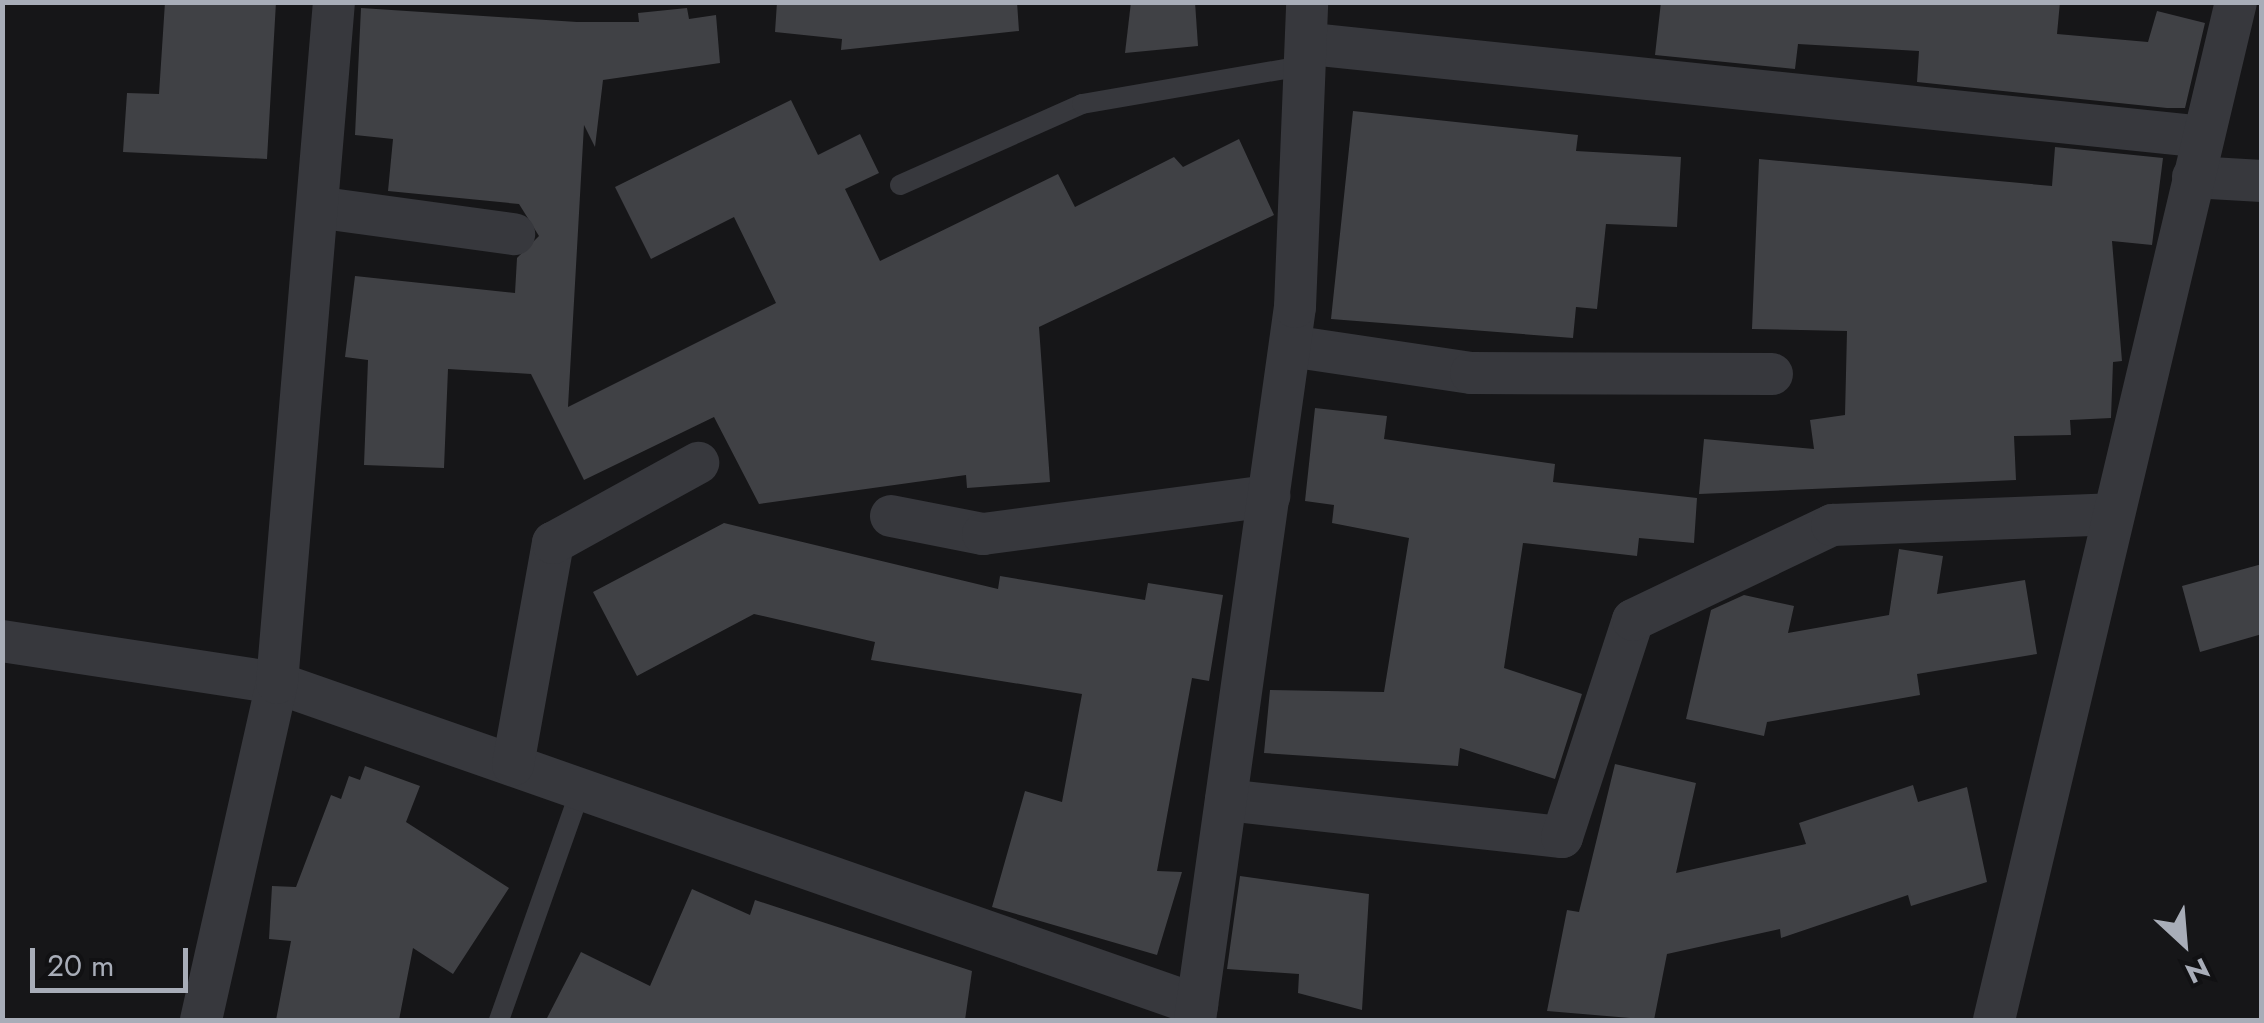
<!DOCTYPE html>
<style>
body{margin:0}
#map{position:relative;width:2264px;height:1023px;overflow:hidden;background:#161618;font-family:Jost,sans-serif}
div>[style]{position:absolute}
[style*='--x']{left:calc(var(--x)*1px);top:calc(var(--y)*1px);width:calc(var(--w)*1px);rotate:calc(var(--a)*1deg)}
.building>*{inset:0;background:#404145}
.service>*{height:20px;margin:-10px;padding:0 10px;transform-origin:10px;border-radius:10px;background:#37383d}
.minor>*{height:42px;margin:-21px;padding:0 21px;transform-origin:21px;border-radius:21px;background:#37383d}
span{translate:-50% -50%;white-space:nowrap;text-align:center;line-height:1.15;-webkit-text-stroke:8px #111113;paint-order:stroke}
.frame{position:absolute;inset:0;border:5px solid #a8adb8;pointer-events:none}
.north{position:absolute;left:2134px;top:893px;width:100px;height:100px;-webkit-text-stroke:8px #111113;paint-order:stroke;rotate:154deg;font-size:28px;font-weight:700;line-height:40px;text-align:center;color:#a8adb8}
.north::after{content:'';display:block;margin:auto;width:35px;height:45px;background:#a8adb8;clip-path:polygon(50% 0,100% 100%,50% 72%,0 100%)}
.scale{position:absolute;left:30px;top:948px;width:158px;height:45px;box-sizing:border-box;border:5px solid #a8adb8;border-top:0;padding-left:12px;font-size:30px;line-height:35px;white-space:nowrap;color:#a8adb8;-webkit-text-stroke:8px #111113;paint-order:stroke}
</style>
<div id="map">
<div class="building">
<div style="clip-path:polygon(165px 2px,276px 2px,267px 159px,123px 152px,127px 93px,159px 94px)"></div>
<div style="clip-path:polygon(777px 2px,1017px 2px,1019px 31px,841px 50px,842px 39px,775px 32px)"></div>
<div style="clip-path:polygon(1131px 2px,1195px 2px,1198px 46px,1125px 53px)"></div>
<div style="clip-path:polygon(1661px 2px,2060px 2px,2057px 34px,2148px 42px,2157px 11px,2205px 23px,2185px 108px,2167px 108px,1917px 82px,1919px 51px,1798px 44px,1795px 69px,1655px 55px)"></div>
<div style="clip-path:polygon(361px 8px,577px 22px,639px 22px,638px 13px,687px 8px,689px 19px,716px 15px,720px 63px,603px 80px,595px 147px,584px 125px,568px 407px,776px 303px,734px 217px,651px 259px,615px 187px,791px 100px,818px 155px,860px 134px,879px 173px,845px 189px,880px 261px,1058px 174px,1075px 207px,1174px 157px,1183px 167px,1239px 139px,1274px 215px,1039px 327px,1050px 482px,967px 488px,966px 475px,759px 504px,714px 417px,584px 480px,531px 374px,448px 369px,444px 468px,364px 465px,368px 360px,345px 357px,355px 276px,515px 293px,517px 258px,539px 236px,519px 204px,388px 191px,393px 139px,355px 135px)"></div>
<div style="clip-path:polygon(1353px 111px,1578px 135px,1576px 151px,1681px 157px,1677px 227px,1606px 224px,1597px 309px,1576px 307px,1573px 338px,1331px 319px)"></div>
<div style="clip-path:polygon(2055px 147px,2163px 158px,2152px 245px,2112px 241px,2122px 361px,2113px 362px,2111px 418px,2070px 420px,2071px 435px,2014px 436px,2016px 480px,1699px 494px,1704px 439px,1814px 449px,1810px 420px,1845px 415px,1847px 331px,1752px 329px,1759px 159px,2052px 186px)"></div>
<div style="clip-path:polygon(1315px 408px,1387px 416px,1384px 439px,1555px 464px,1553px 482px,1697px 498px,1694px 543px,1639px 538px,1637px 556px,1523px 543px,1504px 668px,1582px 694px,1555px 779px,1460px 748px,1458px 766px,1264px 753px,1270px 690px,1384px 692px,1409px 538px,1332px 523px,1334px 505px,1305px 501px)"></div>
<div style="clip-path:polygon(724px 523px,998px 589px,1000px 576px,1145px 600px,1148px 583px,1223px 595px,1209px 681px,1192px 678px,1157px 871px,1182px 872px,1157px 955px,992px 907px,1025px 791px,1062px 802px,1082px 694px,871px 660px,875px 642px,754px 614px,637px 676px,593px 592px)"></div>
<div style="clip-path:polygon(1899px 549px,1943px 556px,1937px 594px,2025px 580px,2037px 654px,1917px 674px,1920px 695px,1767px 722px,1764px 736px,1686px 719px,1711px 610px,1744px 595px,1794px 606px,1788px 633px,1889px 615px)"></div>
<div style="clip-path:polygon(2262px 564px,2262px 634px,2200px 652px,2182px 586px)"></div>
<div style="clip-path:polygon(1615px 764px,1696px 783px,1676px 873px,1806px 844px,1799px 823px,1913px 785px,1918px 802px,1967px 787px,1987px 882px,1911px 906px,1908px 895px,1781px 938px,1780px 929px,1667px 954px,1654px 1020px,1547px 1011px,1567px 910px,1579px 912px)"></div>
<div style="clip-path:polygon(365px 766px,420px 786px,406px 822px,509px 888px,453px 974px,413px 948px,399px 1020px,276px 1020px,291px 941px,269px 939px,272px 886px,296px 887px,331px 795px,341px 799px,349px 776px,360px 780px)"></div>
<div style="clip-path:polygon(1240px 876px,1369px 894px,1362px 1010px,1298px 993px,1299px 974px,1227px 969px)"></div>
<div style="clip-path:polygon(692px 889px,750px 915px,755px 900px,972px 971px,965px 1020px,546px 1020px,581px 952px,650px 986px)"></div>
</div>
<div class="service">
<div style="--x:900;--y:185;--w:199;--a:-24"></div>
<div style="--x:1082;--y:104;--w:229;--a:-9.8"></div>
<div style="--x:499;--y:1020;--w:245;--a:-70.5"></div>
</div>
<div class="minor">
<div style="--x:1311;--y:44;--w:897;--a:5.95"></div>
<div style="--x:2193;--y:177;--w:69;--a:3.3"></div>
<div style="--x:323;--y:208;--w:193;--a:7.8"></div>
<div style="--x:1290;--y:346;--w:183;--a:8.5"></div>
<div style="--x:1471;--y:373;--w:301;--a:0.2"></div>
<div style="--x:891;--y:516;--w:94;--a:11.1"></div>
<div style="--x:983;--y:534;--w:289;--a:-7.6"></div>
<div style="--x:2;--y:641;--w:278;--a:8.7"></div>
<div style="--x:277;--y:683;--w:975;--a:19.29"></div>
<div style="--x:513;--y:765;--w:226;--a:-79.8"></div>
<div style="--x:553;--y:543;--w:166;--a:-28.9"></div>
<div style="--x:1226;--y:800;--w:338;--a:6.3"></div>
<div style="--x:1562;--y:837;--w:228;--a:-71.9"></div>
<div style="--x:1633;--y:620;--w:221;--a:-25.5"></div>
<div style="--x:1832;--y:525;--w:280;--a:-2.2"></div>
<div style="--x:201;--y:1020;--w:345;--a:-77.3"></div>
<div style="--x:277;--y:683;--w:683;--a:-85.22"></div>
<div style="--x:1195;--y:1020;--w:720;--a:-82.02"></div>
<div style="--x:1295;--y:307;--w:305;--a:-87.7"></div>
<div style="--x:1994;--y:1020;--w:1046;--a:-76.63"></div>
</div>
<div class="frame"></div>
<div class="north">N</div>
<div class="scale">20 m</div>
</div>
